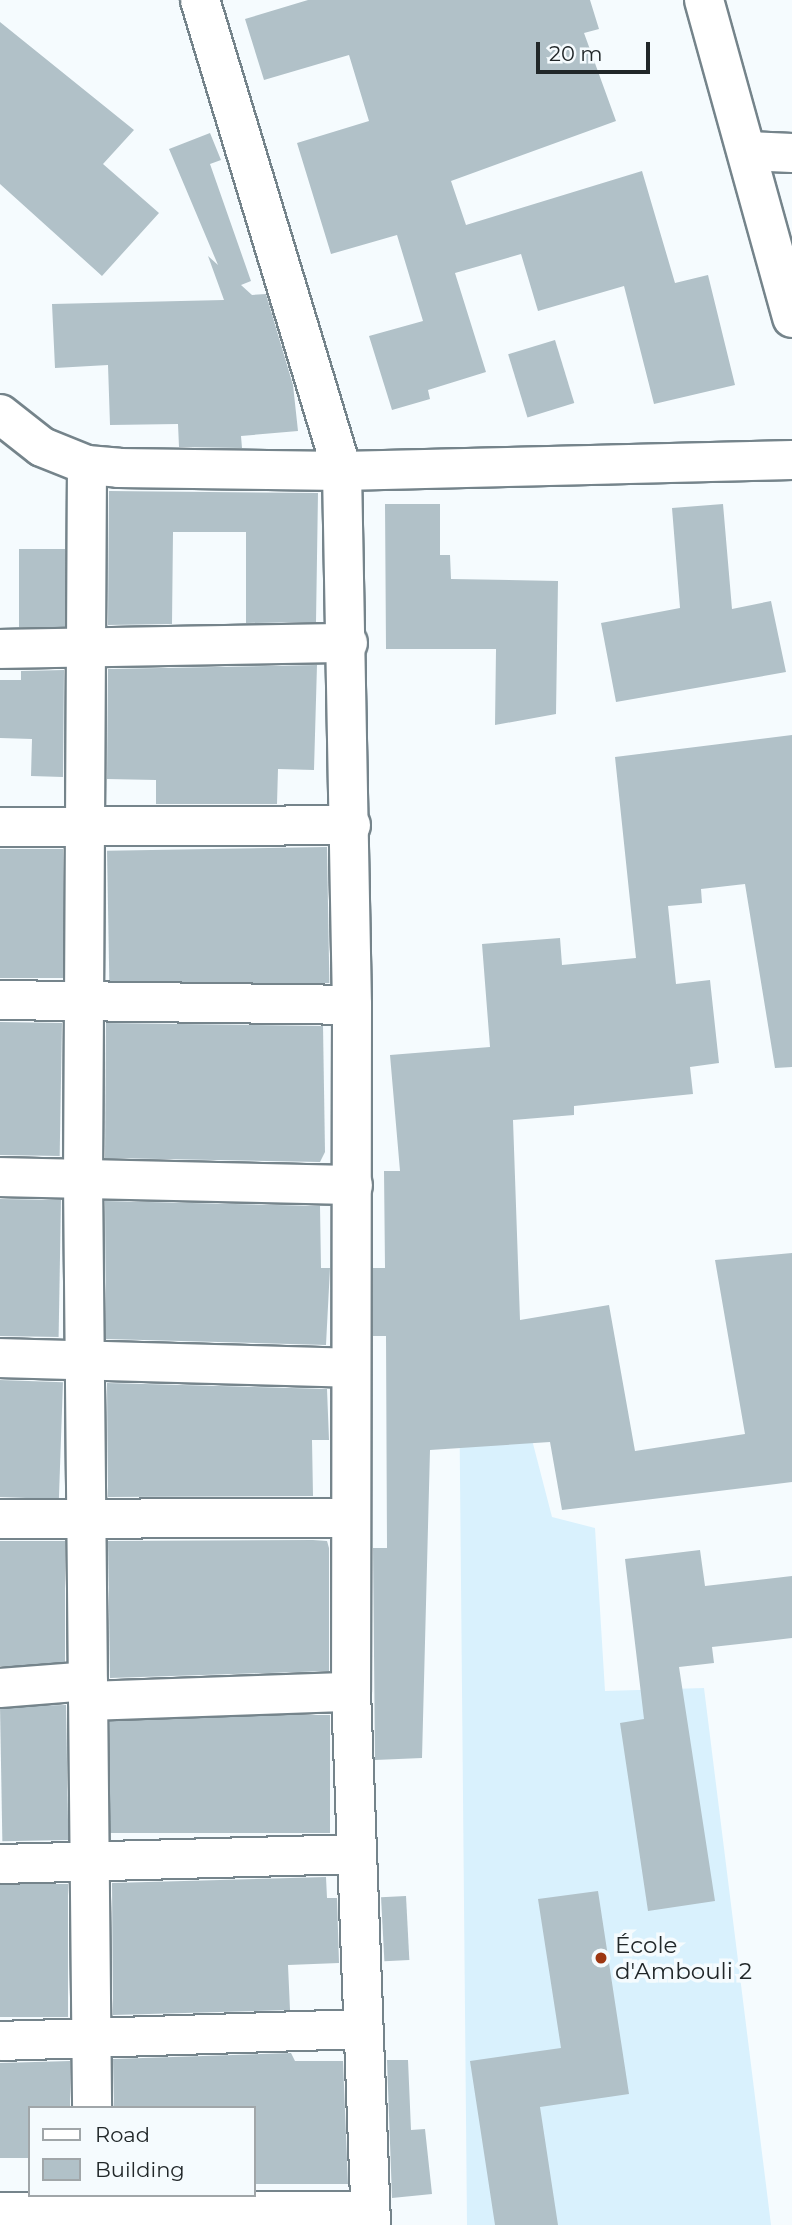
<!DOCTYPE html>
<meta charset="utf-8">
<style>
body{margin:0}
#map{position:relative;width:792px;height:2225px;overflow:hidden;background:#f5fbfe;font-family:Montserrat,sans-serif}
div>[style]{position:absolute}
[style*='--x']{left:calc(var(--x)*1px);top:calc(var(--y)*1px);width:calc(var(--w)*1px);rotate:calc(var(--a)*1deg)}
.built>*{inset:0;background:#d9f1fd}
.building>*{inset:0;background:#b1c1c8;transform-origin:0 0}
.roads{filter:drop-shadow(2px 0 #75848b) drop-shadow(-2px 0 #75848b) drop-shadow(0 2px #75848b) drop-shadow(0 -2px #75848b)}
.minor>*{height:38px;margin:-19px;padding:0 19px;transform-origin:19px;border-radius:19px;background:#fff}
.major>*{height:38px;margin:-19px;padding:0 19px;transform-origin:19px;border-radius:19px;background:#fff}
.dots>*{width:19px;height:19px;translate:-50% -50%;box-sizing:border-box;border:4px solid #f5fbfe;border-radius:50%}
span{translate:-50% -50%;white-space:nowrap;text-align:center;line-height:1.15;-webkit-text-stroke:7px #f5fbfe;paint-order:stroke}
.poi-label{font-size:23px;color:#212729}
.left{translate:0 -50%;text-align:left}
.legend{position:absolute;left:28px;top:2106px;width:228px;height:91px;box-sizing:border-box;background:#f5fbfe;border:2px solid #a0a6a9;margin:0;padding:9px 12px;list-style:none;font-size:21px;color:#212729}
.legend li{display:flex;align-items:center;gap:14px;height:35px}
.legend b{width:35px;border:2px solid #a0a6a9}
.scale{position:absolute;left:536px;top:42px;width:114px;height:32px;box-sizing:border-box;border:4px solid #212729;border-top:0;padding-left:9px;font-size:21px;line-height:24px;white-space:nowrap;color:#212729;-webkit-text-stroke:5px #f5fbfe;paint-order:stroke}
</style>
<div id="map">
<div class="built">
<div style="clip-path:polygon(459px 1369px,516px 1378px,552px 1517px,595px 1528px,605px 1691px,704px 1688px,771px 2225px,467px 2225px)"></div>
</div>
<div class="building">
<div style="clip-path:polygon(308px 0,590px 0,599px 29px,584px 33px,616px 121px,451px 181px,466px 225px,642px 171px,675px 283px,708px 275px,735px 385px,654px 404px,624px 286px,538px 311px,521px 254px,455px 273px,486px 372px,428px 390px,430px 399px,392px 410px,369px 336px,423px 321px,397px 235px,331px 254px,297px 143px,369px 121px,349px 55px,264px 80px,245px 19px)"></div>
<div style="clip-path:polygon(0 22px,134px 130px,103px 164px,159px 213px,102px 276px,0 184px)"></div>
<div style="clip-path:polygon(210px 133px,221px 160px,210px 164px,251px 281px,241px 285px,252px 295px,266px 294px,293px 385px,298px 431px,241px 436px,242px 448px,179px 447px,178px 424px,110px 425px,108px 365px,55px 368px,52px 304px,224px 300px,208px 256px,218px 265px,169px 149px)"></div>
<div style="left:555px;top:340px;width:66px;height:49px;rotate:73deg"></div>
<div style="clip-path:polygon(109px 491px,318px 493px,316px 622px,246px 623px,246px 532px,173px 532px,172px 624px,108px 625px)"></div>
<div style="clip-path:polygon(385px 504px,440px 504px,440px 555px,450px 555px,451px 579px,558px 581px,556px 714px,495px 725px,496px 649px,386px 649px)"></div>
<div style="clip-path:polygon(723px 504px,732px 609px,771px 601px,786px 672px,616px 702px,601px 623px,680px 608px,672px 508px)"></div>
<div style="left:19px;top:549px;width:46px;height:78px"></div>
<div style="clip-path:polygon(317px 665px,314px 770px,278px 769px,277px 804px,156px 804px,156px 780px,107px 779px,108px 669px)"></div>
<div style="clip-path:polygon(64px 670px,63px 777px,31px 776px,32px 739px,0 738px,0 680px,21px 680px,21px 671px)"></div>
<div style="clip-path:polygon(792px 735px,792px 1067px,775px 1068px,745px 884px,701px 889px,702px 903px,668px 906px,676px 984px,710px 980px,719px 1063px,690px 1067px,693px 1094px,574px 1106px,574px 1115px,513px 1120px,520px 1320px,609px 1305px,635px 1451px,745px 1434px,715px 1260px,792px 1253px,792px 1482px,562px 1510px,550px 1442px,430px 1450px,422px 1758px,375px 1760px,373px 1548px,387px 1548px,386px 1336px,373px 1336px,373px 1268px,385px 1268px,384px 1171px,400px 1171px,390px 1055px,490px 1047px,482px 944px,560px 938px,562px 965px,636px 958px,615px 757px)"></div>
<div style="left:327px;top:847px;width:136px;height:220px;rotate:89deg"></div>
<div style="left:0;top:849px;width:63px;height:129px"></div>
<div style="left:0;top:1022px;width:62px;height:133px;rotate:1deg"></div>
<div style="clip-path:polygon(106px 1023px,323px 1026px,325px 1152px,320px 1162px,105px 1158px)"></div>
<div style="left:0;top:1199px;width:61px;height:137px;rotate:1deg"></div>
<div style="clip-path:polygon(105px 1201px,320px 1206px,321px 1268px,330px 1268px,326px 1345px,106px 1339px)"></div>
<div style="left:0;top:1380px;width:63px;height:117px;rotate:2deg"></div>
<div style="clip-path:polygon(107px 1383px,327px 1389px,329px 1440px,312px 1440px,313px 1496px,108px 1497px)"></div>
<div style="clip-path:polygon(313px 1540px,327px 1541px,329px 1548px,329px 1671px,110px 1678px,108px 1541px)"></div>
<div style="left:0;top:1541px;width:65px;height:125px"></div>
<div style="clip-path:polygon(700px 1550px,705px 1586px,792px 1576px,792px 1638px,712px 1647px,714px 1663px,679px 1667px,715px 1901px,648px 1911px,620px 1723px,644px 1719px,625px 1559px)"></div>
<div style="left:66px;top:1705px;width:135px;height:66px;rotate:89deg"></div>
<div style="left:330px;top:1715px;width:118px;height:220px;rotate:90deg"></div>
<div style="clip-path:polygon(326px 1877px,327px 1898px,337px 1898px,339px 1963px,288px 1965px,290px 2010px,113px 2015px,112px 1883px)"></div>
<div style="left:68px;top:1884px;width:133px;height:68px;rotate:90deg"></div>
<div style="clip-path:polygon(598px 1891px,629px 2094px,540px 2107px,558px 2225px,495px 2225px,470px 2061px,561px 2048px,538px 1899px)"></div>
<div style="left:406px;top:1896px;width:64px;height:25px;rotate:87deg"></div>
<div style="clip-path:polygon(291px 2053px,295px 2061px,343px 2061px,348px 2184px,254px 2184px,254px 2108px,114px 2108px,113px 2059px)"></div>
<div style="clip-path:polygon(387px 2060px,408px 2060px,411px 2130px,425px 2129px,432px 2194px,392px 2198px)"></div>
<div style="clip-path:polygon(70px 2061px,70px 2108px,30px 2108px,30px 2158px,0 2158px,0 2063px)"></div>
</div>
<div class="roads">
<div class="minor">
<div style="--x:200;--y:0;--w:492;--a:73.2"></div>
<div style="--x:342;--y:471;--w:534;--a:88.93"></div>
<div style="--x:352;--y:1005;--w:687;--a:90.08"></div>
<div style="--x:351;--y:1692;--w:533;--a:87.85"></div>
<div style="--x:748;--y:151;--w:44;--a:2.6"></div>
<div style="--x:0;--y:414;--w:53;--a:38.2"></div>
<div style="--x:42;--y:447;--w:48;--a:21.8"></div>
<div style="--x:87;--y:465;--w:32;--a:5"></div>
<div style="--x:119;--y:468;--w:223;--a:0.8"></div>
<div style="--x:342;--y:471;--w:450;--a:-1.4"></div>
<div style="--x:87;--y:465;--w:714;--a:90.32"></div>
<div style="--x:83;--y:1179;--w:929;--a:89.44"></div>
<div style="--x:0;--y:649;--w:348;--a:-1"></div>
<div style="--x:0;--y:827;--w:351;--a:-0.3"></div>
<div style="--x:0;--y:1000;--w:352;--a:0.8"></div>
<div style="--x:0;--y:1177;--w:353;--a:1.3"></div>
<div style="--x:0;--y:1358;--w:348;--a:1.6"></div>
<div style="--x:0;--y:1519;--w:350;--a:-0.2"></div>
<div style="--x:0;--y:1688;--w:88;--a:-4.5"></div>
<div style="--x:88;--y:1701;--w:263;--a:-2"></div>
<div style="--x:0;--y:1864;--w:356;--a:-1.6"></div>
<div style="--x:0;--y:2041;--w:362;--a:-1.9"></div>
<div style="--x:0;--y:2212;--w:370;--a:-0.2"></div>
</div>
<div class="major">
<div style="--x:704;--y:0;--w:330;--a:74.5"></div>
</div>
</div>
<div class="dots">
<div style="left:601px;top:1958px;background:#9d3712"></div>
</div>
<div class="poi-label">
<span class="left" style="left:615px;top:1958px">École<br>d'Ambouli 2</span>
</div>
<ul class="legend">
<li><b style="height:9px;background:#fff"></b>Road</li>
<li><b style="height:19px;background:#b1c1c8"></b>Building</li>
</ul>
<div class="scale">20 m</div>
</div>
